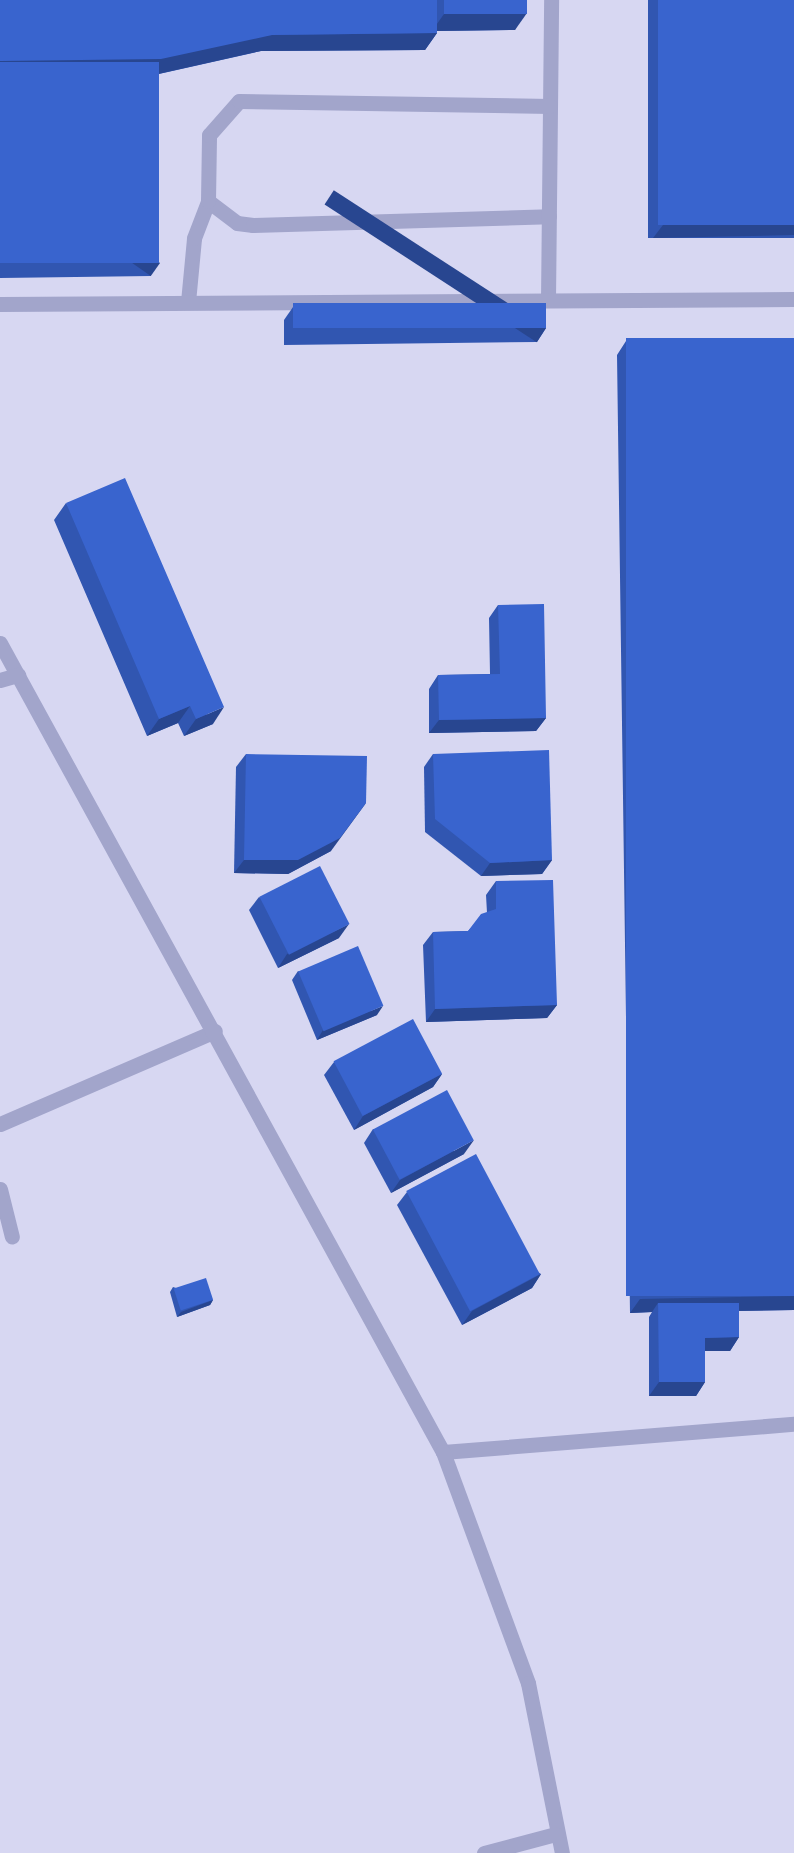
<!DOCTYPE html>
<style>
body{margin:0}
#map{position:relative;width:794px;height:1853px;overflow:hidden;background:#d7d7f2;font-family:Signika,sans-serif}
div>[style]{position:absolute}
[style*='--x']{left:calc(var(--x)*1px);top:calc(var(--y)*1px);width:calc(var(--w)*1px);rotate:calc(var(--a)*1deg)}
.lane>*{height:15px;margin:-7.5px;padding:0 7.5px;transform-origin:7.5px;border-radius:7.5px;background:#a2a5cb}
.street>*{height:15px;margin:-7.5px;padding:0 7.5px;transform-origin:7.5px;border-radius:7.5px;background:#a2a5cb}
.wall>*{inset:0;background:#3156b1;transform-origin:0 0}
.shaded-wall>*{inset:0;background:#284690;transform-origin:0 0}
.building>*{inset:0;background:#3964ce;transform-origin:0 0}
span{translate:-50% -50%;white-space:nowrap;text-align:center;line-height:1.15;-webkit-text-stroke:6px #e4e3fa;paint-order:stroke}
</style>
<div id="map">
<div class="lane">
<div style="--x:208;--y:201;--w:36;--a:37"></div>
<div style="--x:237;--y:223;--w:16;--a:7"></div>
<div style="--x:253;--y:225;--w:296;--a:-1.7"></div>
<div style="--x:548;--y:300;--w:300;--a:-89.4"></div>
<div style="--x:188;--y:302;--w:64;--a:-84.6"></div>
<div style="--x:194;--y:238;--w:40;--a:-69"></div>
<div style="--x:208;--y:201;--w:66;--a:-89.1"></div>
<div style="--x:209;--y:135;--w:45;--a:-48.6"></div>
<div style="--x:239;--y:101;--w:311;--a:0.9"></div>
<div style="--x:0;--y:304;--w:794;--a:-0.36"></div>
<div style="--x:0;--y:1124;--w:234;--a:-23.4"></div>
<div style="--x:0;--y:1189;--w:49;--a:76"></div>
<div style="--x:443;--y:1452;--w:352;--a:-4.6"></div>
</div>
<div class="street">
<div style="--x:0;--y:643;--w:922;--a:61.3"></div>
<div style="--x:443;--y:1452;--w:246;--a:69.8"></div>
<div style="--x:528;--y:1683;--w:173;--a:78.7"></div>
<div style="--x:0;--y:680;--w:19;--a:-16"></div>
<div style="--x:484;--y:1853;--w:74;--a:-14.8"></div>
</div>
<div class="wall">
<div style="clip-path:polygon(0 0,527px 0,515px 30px,437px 31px,437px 33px,425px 50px,261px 51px,159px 74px,151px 276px,0 278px)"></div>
<div style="left:648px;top:0;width:146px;height:238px"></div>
<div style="clip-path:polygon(293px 307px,546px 328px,537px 342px,284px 345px,284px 320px)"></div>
<div style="clip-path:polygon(794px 338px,794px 1310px,739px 1311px,739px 1337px,730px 1351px,705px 1351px,705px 1382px,696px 1396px,649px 1396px,649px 1317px,652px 1312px,630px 1313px,617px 355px,626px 341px)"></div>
<div style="clip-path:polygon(66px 503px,213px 724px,184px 736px,178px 723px,147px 736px,54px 520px)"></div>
<div style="clip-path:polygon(498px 605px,546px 718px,536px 731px,429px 733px,429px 689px,438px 675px,490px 674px,489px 618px)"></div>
<div style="clip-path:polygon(246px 754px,331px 851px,288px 874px,234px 873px,236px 767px)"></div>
<div style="clip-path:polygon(433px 754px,552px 860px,542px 874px,481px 876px,425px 832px,424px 767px)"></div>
<div style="clip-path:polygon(496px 881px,557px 1005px,547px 1018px,426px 1022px,423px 945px,433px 932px,468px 931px,487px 913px,486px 895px)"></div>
<div style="clip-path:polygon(259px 897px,339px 938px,278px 968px,249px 910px)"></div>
<div style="clip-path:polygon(298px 971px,377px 1015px,317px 1040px,292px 980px)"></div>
<div style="clip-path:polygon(334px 1062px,442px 1074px,433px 1087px,354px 1130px,324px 1075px)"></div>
<div style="clip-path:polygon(373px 1129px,464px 1154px,391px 1193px,364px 1143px)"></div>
<div style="clip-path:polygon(407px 1192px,541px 1274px,532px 1288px,462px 1325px,397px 1205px)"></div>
<div style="clip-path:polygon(173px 1287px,213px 1300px,210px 1305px,177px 1317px,170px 1292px)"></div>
</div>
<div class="shaded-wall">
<div style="clip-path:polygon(527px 13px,515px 30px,432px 31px,444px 14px)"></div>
<div style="clip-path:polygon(437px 33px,425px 50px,261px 51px,149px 76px,0 78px,0 61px,272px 35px)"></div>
<div style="clip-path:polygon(794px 221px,794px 235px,653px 238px,663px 225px)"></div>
<div style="left:160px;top:263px;width:16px;height:160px;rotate:125deg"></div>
<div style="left:546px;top:328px;width:17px;height:253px;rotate:123deg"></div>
<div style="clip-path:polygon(190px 706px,178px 723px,147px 736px,159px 719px)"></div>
<div style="clip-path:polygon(224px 707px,213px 724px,184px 736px,196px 719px)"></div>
<div style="clip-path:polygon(546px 718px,536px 731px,429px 733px,439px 720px)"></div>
<div style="clip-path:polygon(366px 803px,331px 851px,288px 874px,234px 873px,244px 860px)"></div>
<div style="clip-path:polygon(552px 860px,542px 874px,481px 876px,490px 863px)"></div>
<div style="clip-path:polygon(349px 924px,339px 938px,278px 968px,287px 954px)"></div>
<div style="clip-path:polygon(557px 1005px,547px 1018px,426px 1022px,435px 1009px)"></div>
<div style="clip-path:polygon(383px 1006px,377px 1015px,317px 1040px,323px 1030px)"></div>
<div style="clip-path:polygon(442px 1074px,433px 1087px,354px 1130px,363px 1116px)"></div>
<div style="clip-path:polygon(474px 1140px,464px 1154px,391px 1193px,400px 1180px)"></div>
<div style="clip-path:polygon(541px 1274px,532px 1288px,462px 1325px,472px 1311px)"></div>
<div style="clip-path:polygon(794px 1296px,794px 1310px,658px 1312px,658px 1303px,652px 1312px,630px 1313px,640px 1299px)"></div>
<div style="clip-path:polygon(213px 1300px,210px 1305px,177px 1317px,181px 1312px)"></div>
<div style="clip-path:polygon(739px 1337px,730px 1351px,696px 1351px,705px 1338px)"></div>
<div style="clip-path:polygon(659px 1382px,705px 1382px,696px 1396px,649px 1396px)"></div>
</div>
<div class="building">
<div style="clip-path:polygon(0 0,437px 0,437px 33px,272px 35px,161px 59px,0 61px)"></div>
<div style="left:444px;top:0;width:83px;height:14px"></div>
<div style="left:658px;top:0;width:136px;height:225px"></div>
<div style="left:159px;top:62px;width:201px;height:159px;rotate:90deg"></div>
<div style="left:546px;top:303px;width:25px;height:253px;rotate:90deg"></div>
<div style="left:794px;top:338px;width:958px;height:168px;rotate:90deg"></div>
<div style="clip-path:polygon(125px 478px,224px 707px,196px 719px,190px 706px,159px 719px,66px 503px)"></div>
<div style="clip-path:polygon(544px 604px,546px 718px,439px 720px,438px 675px,500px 674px,498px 605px)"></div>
<div style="clip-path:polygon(549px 750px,552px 860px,490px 863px,435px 819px,433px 754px)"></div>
<div style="clip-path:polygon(246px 754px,367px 756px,366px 803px,340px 838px,298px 860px,244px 860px)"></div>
<div style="left:320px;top:866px;width:65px;height:68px;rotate:63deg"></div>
<div style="clip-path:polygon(553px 880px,557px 1005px,435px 1009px,433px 932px,468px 931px,481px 914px,496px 909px,496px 881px)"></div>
<div style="left:358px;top:946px;width:65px;height:65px;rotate:67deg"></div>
<div style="left:413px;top:1019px;width:62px;height:90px;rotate:62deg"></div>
<div style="left:447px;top:1090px;width:57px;height:84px;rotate:62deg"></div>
<div style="left:476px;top:1154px;width:136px;height:79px;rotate:62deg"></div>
<div style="left:206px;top:1278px;width:23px;height:34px;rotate:72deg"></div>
<div style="clip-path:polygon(658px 1303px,739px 1303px,739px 1337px,705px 1338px,705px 1382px,659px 1382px)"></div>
</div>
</div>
